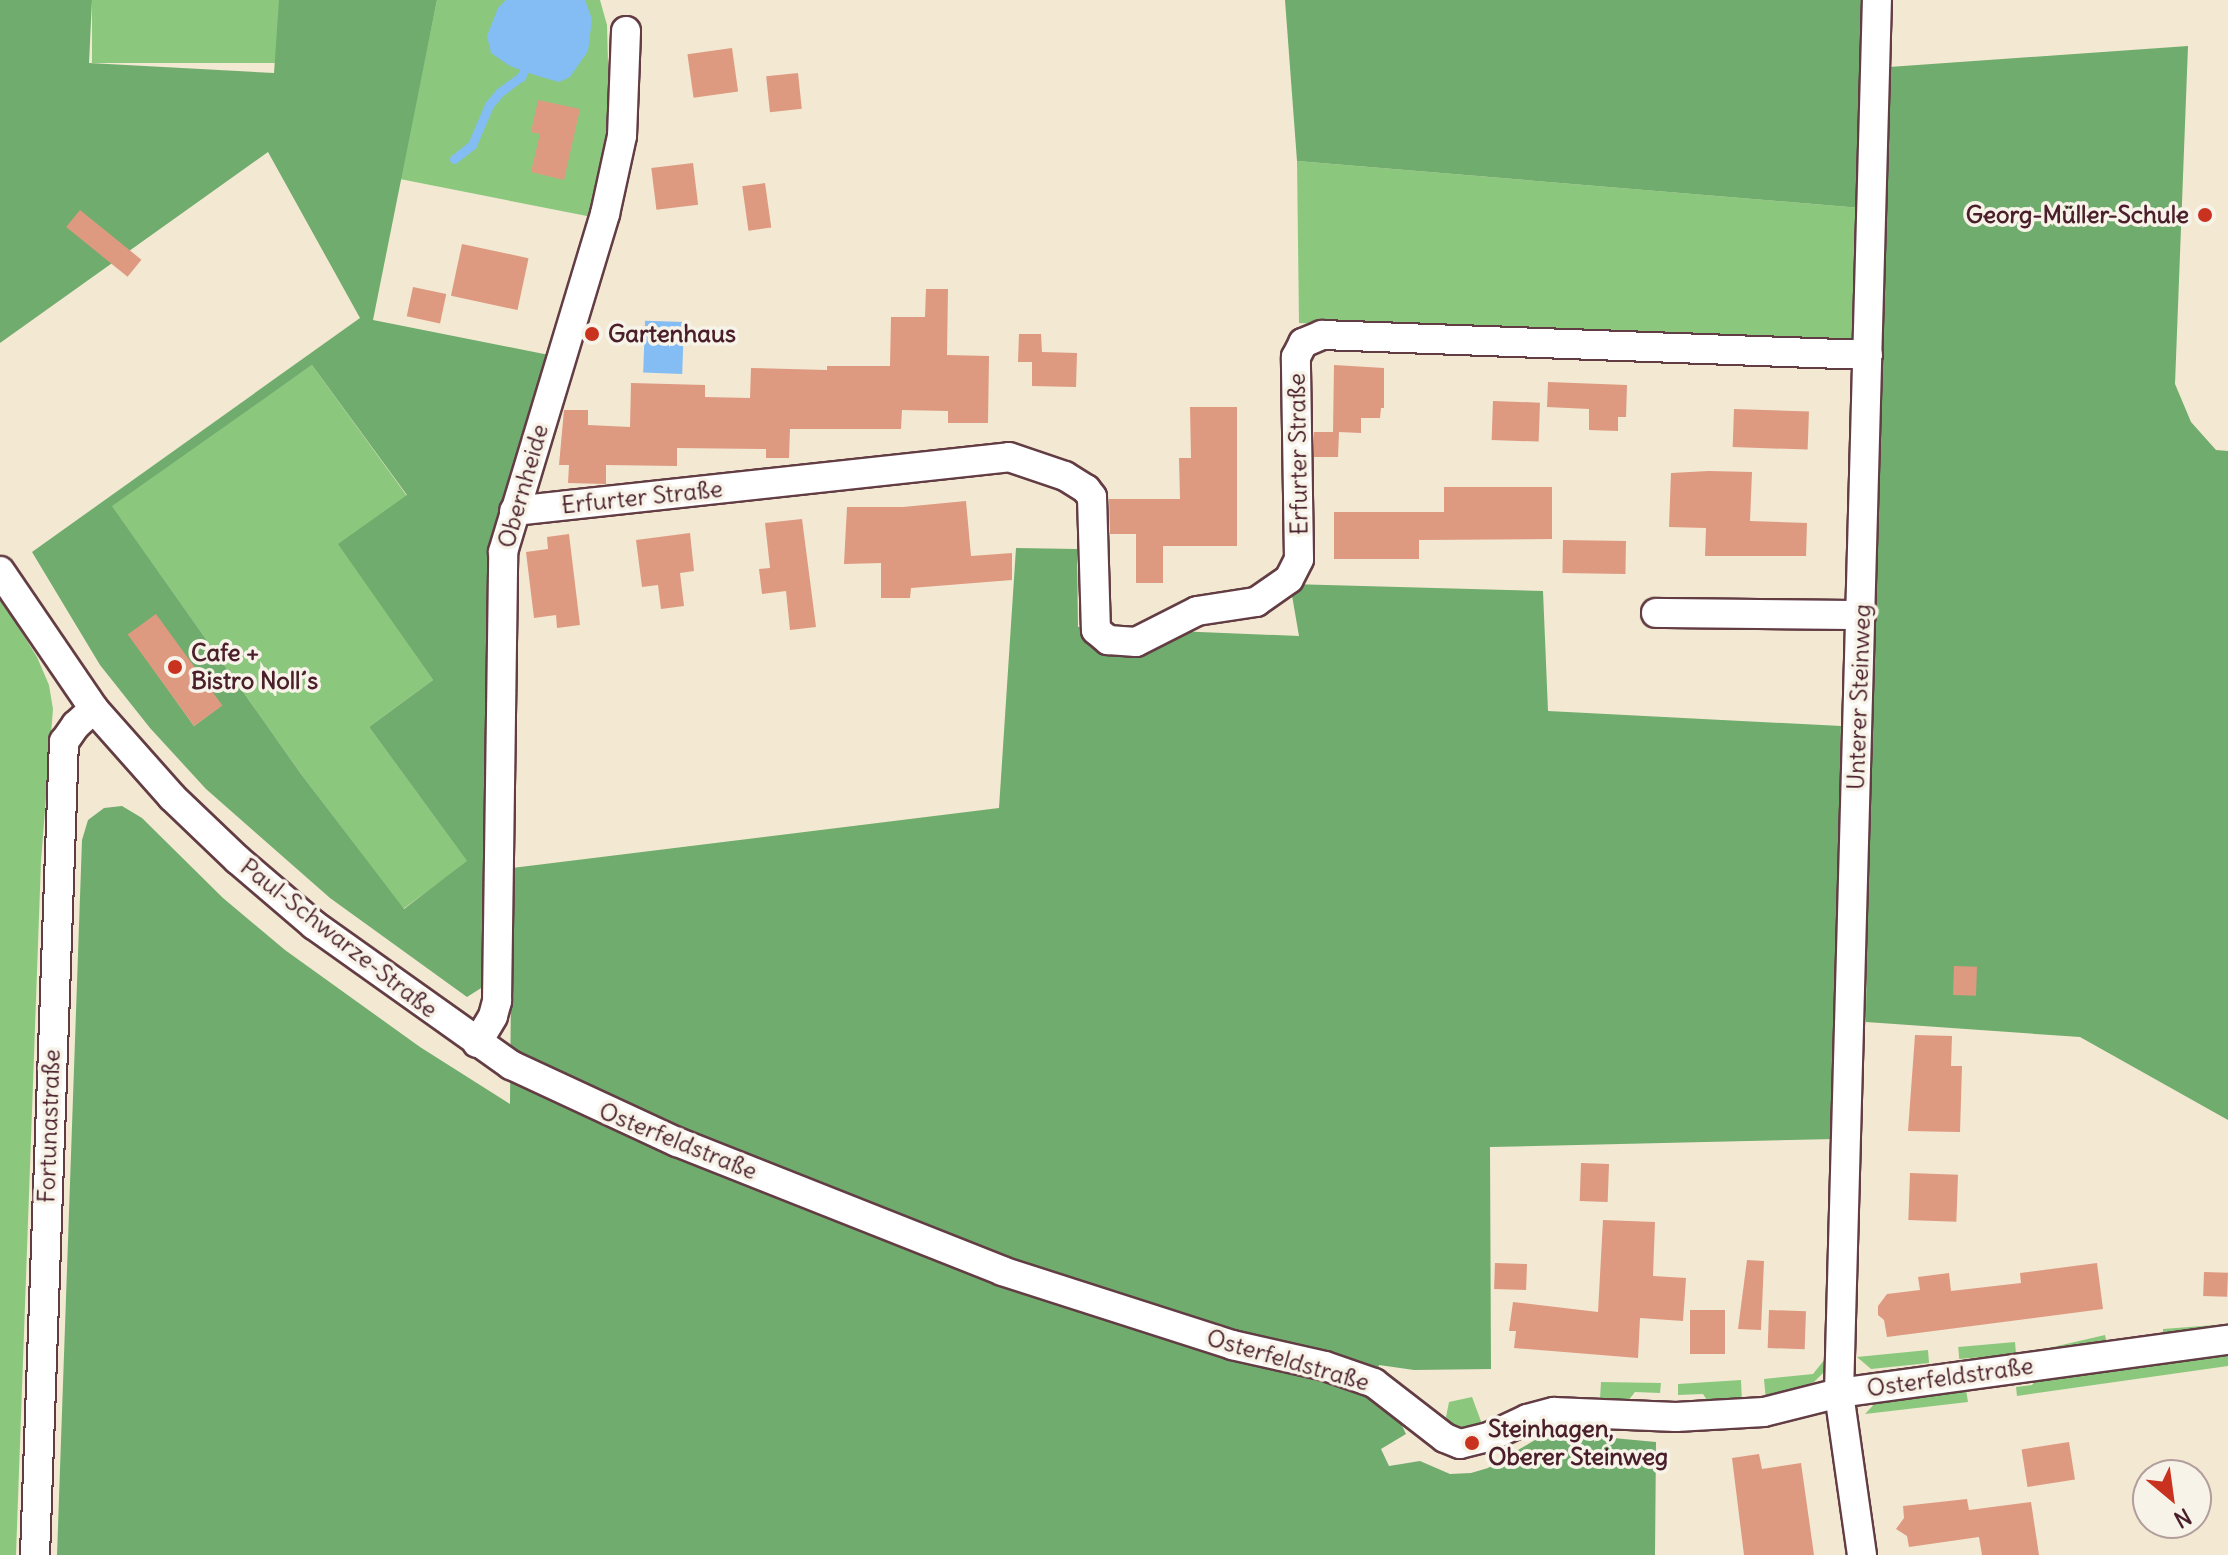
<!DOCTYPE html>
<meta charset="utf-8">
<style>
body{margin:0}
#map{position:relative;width:2228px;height:1555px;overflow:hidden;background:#f3e8d2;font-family:Delius,sans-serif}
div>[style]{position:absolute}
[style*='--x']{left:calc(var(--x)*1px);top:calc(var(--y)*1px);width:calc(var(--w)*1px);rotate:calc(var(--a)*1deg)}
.green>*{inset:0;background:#8bc87e;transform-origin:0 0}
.forest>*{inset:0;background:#70ac6d}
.water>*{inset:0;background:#83bdf4;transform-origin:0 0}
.stream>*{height:9px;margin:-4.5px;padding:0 4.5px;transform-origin:4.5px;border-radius:4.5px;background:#83bdf4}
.building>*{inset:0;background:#de9981;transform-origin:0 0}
.roads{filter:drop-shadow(2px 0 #633d44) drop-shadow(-2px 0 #633d44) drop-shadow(0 2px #633d44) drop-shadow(0 -2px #633d44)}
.street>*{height:28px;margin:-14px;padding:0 14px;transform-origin:14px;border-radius:14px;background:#fff}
.dots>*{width:22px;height:22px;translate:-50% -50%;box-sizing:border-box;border:4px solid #f7f3e8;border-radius:50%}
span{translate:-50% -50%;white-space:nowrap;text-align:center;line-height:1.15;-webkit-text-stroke:7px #f7f3e8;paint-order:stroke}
.poi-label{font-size:24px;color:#4a1f2b;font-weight:700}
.right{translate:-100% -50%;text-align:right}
.left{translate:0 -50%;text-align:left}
.street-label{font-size:24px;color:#4a1f2b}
.north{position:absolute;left:2132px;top:1459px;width:80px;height:80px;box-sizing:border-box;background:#f7f3e8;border:2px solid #b29e9c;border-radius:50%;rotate:151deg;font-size:22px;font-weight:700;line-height:32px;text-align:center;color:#4a1f2b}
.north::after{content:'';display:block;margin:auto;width:28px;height:36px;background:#c8321e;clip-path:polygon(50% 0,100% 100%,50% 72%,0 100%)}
</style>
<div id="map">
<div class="green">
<div style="left:92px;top:0;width:187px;height:63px"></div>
<div style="clip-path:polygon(437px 0,600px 0,607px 25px,610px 135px,592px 217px,400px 179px)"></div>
<div style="clip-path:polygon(1297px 161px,1861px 208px,1857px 339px,1299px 323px)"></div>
<div style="clip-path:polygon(312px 365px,407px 496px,339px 544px,433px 680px,369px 727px,468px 862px,403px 909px,301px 774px,111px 505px)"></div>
<div style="clip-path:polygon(0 597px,37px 657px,49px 685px,53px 709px,41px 861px,16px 1555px,0 1555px)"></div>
<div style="clip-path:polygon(2228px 1324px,2228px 1331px,2163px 1338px,2163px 1329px)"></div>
<div style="left:2105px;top:1335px;width:9px;height:72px;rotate:77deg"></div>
<div style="left:2015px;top:1342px;width:12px;height:57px;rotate:85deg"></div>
<div style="clip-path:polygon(1928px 1350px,1929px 1363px,1871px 1369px,1857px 1357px)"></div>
<div style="clip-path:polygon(2228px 1356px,2228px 1366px,2017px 1396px,2016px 1387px,2032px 1385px,2040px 1375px)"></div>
<div style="clip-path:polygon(1831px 1358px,1828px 1368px,1814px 1382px,1766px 1401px,1764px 1379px,1813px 1374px,1825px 1359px)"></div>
<div style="clip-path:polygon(1741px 1380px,1742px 1403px,1710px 1405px,1703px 1394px,1678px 1395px,1678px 1384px)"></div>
<div style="clip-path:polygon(1601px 1382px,1661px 1383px,1660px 1393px,1635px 1392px,1628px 1401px,1600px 1399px)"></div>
<div style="clip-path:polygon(1965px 1383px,1968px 1402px,1865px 1414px,1878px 1400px,1900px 1391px,1909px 1398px,1946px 1394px,1953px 1384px)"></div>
<div style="clip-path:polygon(1472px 1397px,1482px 1424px,1454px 1430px,1446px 1417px,1449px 1402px)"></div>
</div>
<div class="forest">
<div style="clip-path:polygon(evenodd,0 0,92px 0,89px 63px,274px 73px,279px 0,437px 0,373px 320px,549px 355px,488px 551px,486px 985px,467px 997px,330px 898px,206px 789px,150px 728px,100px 665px,32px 552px,360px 318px,268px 152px,0 343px,0 0,312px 365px,407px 495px,338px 544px,433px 680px,369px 727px,467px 861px,404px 909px,301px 774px,112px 506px,312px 365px,0 0,155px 615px,221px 706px,194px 726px,129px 635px,155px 615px)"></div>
<div style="clip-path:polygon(1285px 0,1864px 0,1861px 208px,1297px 161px)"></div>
<div style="clip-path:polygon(2188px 46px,2175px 384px,2191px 422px,2216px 450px,2228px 451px,2228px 1120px,2080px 1037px,1866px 1022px,1868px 729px,1889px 67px)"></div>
<div style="clip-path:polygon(1016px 548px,1077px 549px,1078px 627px,1299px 636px,1290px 584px,1543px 591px,1548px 711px,1841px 726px,1834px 1139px,1490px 1147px,1491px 1369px,1414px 1370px,1379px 1365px,1372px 1400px,1398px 1417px,1406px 1434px,1381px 1449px,1389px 1466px,1420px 1461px,1450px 1474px,1471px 1473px,1488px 1468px,1535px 1440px,1570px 1434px,1656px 1442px,1655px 1555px,57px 1555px,82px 840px,88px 820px,104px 808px,122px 806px,142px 818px,223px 898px,285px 950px,420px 1047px,510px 1104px,512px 868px,999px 808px)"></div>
</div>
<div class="water">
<div style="clip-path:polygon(506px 0,585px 0,592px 19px,588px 51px,570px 77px,559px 82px,538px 76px,510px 66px,491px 53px,487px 36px,498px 8px)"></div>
<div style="left:684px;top:322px;width:52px;height:39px;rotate:92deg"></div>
</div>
<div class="stream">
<div style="--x:454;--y:159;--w:23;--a:-38"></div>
<div style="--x:472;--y:145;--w:43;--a:-67"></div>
<div style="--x:489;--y:105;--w:17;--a:-50"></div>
<div style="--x:500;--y:92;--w:26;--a:-36"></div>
<div style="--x:521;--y:77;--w:19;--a:-65"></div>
</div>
<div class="building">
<div style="left:732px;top:48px;width:44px;height:45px;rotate:82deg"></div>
<div style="left:798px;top:73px;width:36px;height:32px;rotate:84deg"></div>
<div style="clip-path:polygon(538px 100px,580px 109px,564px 180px,531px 172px,540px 134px,531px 132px)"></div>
<div style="left:693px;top:163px;width:42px;height:42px;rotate:83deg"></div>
<div style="left:765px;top:183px;width:45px;height:23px;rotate:82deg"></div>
<div style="left:80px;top:210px;width:79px;height:22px;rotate:39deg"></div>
<div style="left:462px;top:244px;width:68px;height:53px;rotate:12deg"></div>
<div style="left:413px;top:287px;width:34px;height:30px;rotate:12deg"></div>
<div style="clip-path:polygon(926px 289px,948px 289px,947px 355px,989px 356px,988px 423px,948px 423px,948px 411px,902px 410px,901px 429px,790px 429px,789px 458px,766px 458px,766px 449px,677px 448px,677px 466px,606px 465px,606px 484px,568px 483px,569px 465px,559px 465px,564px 410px,588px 410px,588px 425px,630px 427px,631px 383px,705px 385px,705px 397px,750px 398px,751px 368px,827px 370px,827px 366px,890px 366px,891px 317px,925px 317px)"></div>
<div style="clip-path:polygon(1019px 334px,1041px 334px,1042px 352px,1077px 353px,1076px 387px,1032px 386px,1032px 362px,1018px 362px)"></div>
<div style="clip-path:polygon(1334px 365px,1384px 368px,1384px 408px,1381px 408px,1380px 418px,1361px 418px,1361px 433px,1339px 432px,1338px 457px,1314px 457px,1314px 432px,1336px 432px,1333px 432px)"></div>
<div style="clip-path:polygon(1548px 382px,1627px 385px,1626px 417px,1618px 417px,1618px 431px,1589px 430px,1589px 409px,1547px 407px)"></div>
<div style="left:1493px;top:401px;width:47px;height:39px;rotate:2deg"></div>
<div style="clip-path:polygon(1190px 407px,1237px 407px,1237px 546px,1163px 546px,1163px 583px,1136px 583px,1136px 534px,1110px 534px,1109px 499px,1180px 499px,1179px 458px,1191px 458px)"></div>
<div style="left:1734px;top:409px;width:75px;height:38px;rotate:2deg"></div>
<div style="clip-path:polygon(1709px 471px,1752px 472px,1750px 521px,1807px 523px,1806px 556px,1705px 556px,1706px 528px,1669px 527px,1671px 473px)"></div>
<div style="clip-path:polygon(1444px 487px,1552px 487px,1552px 539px,1419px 540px,1419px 559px,1334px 559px,1334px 512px,1444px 512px)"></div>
<div style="clip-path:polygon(966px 501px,971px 556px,1012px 553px,1012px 580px,911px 588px,910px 598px,881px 598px,881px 563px,844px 564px,847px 507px,903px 507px)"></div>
<div style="clip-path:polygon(802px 519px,816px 627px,790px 630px,786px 591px,762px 594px,759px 569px,770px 568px,765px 523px)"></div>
<div style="clip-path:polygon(690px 533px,694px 571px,680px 573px,684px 606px,661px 609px,658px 585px,642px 587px,636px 540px)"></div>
<div style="clip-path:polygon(569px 534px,580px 625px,557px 628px,556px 615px,534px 618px,526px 552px,548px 549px,547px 537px)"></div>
<div style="left:1563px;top:540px;width:63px;height:33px;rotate:1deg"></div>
<div style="left:156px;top:614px;width:113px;height:35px;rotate:54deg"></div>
<div style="left:1954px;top:966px;width:23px;height:29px;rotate:2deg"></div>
<div style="clip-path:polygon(1915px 1035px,1952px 1036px,1951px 1066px,1962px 1066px,1960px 1132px,1908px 1131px)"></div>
<div style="left:1581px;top:1163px;width:28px;height:38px;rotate:2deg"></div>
<div style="left:1910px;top:1173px;width:48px;height:47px;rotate:2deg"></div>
<div style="clip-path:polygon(1603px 1220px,1655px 1222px,1653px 1276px,1686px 1278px,1683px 1321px,1640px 1318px,1638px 1358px,1514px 1348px,1516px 1331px,1509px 1331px,1513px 1302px,1598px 1312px)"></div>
<div style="clip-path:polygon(1747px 1260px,1764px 1261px,1761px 1330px,1738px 1329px)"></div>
<div style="left:1495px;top:1263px;width:32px;height:26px;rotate:2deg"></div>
<div style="clip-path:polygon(2097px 1263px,2103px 1309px,1887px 1337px,1884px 1320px,1878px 1315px,1878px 1306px,1887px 1294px,1920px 1290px,1918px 1277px,1949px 1273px,1951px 1291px,2021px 1283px,2020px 1273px)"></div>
<div style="left:2204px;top:1272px;width:24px;height:24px;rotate:2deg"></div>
<div style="left:1690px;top:1310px;width:35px;height:44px"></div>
<div style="left:1769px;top:1310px;width:37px;height:38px;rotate:2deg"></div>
<div style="left:2069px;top:1442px;width:38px;height:48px;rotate:81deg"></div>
<div style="clip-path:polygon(1759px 1454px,1762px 1469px,1801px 1463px,1814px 1555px,1744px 1555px,1732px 1458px)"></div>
<div style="clip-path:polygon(1967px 1499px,1969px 1510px,2031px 1502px,2039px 1555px,1982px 1555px,1979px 1537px,1909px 1547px,1907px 1536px,1896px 1529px,1904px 1518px,1903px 1506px)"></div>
</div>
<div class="roads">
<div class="street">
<div style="--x:514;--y:511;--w:498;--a:-6.2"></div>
<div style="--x:1009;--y:457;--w:59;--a:18.7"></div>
<div style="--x:1065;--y:476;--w:25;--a:32"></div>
<div style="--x:1086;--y:489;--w:10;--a:53"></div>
<div style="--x:1092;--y:497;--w:133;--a:88.3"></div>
<div style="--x:1096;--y:630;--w:16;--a:40"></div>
<div style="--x:1108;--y:640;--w:28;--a:4"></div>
<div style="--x:1136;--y:642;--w:68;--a:-26.9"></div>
<div style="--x:1197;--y:611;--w:60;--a:-8.7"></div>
<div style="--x:1256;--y:602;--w:40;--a:-34.9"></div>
<div style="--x:1289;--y:579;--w:22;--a:-63"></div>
<div style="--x:1299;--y:559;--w:202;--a:-90.9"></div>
<div style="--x:1296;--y:357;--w:16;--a:-63"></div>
<div style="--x:1303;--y:343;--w:21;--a:-23"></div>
<div style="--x:1322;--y:335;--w:546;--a:2.1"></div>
<div style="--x:0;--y:571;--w:167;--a:55.7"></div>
<div style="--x:94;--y:709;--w:118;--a:48.4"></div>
<div style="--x:172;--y:797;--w:91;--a:43.7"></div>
<div style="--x:238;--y:860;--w:100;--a:40.5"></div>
<div style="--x:314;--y:925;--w:242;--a:35.4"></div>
<div style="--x:511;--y:1065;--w:183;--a:24.9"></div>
<div style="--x:677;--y:1142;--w:350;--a:21.6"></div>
<div style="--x:1002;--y:1271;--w:242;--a:17.8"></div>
<div style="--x:1232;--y:1345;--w:95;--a:12.7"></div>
<div style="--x:1325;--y:1366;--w:52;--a:19.1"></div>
<div style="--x:1374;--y:1383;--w:90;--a:37.8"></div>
<div style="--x:1445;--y:1438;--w:16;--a:22"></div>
<div style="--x:1460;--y:1444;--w:30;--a:-14"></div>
<div style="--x:1489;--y:1437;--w:42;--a:-25.3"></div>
<div style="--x:1527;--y:1419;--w:28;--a:-15"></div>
<div style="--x:1554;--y:1412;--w:122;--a:2.3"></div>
<div style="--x:1676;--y:1417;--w:88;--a:-3.3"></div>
<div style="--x:1764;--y:1412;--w:77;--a:-14.2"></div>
<div style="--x:1839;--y:1393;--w:393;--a:-7.8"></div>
<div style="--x:1656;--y:613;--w:205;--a:0.6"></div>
<div style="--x:477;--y:1043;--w:31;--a:-59"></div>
<div style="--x:493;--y:1016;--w:16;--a:-75"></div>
<div style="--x:497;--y:1001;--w:449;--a:-89.2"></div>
<div style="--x:503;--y:552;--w:353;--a:-73.2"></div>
<div style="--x:605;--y:214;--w:80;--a:-77.7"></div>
<div style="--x:622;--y:136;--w:105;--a:-87.8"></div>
<div style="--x:35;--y:1555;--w:814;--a:-87.96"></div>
<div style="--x:64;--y:742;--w:21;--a:-55"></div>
<div style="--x:76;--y:725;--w:24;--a:-42"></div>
<div style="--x:1862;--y:1555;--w:164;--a:-98.1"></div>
<div style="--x:1839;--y:1393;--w:1394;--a:-88.44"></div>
</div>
</div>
<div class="dots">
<div style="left:2205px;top:215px;background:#c8321e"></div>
<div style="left:592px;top:334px;background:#c8321e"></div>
<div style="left:175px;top:667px;background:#c8321e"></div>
<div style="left:1472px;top:1443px;background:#c8321e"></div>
</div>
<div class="poi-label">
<span class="right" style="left:2189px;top:215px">Georg-Müller-Schule</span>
<span class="left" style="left:608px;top:334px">Gartenhaus</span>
<span class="left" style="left:191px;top:667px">Cafe +<br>Bistro Noll´s</span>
<span class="left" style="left:1488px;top:1443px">Steinhagen,<br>Oberer Steinweg</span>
</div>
<div class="street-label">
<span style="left:1298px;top:454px;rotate:-91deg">Erfurter Straße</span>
<span style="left:523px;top:486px;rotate:-74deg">Obernheide</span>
<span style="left:642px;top:497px;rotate:-6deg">Erfurter Straße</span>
<span style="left:1859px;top:697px;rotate:-88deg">Unterer Steinweg</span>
<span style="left:339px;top:938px;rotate:38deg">Paul-Schwarze-Straße</span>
<span style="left:49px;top:1126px;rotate:-88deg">Fortunastraße</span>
<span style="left:678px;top:1141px;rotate:22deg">Osterfeldstraße</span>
<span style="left:1288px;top:1360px;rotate:16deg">Osterfeldstraße</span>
<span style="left:1950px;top:1377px;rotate:-8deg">Osterfeldstraße</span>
</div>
<div class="north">N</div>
</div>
